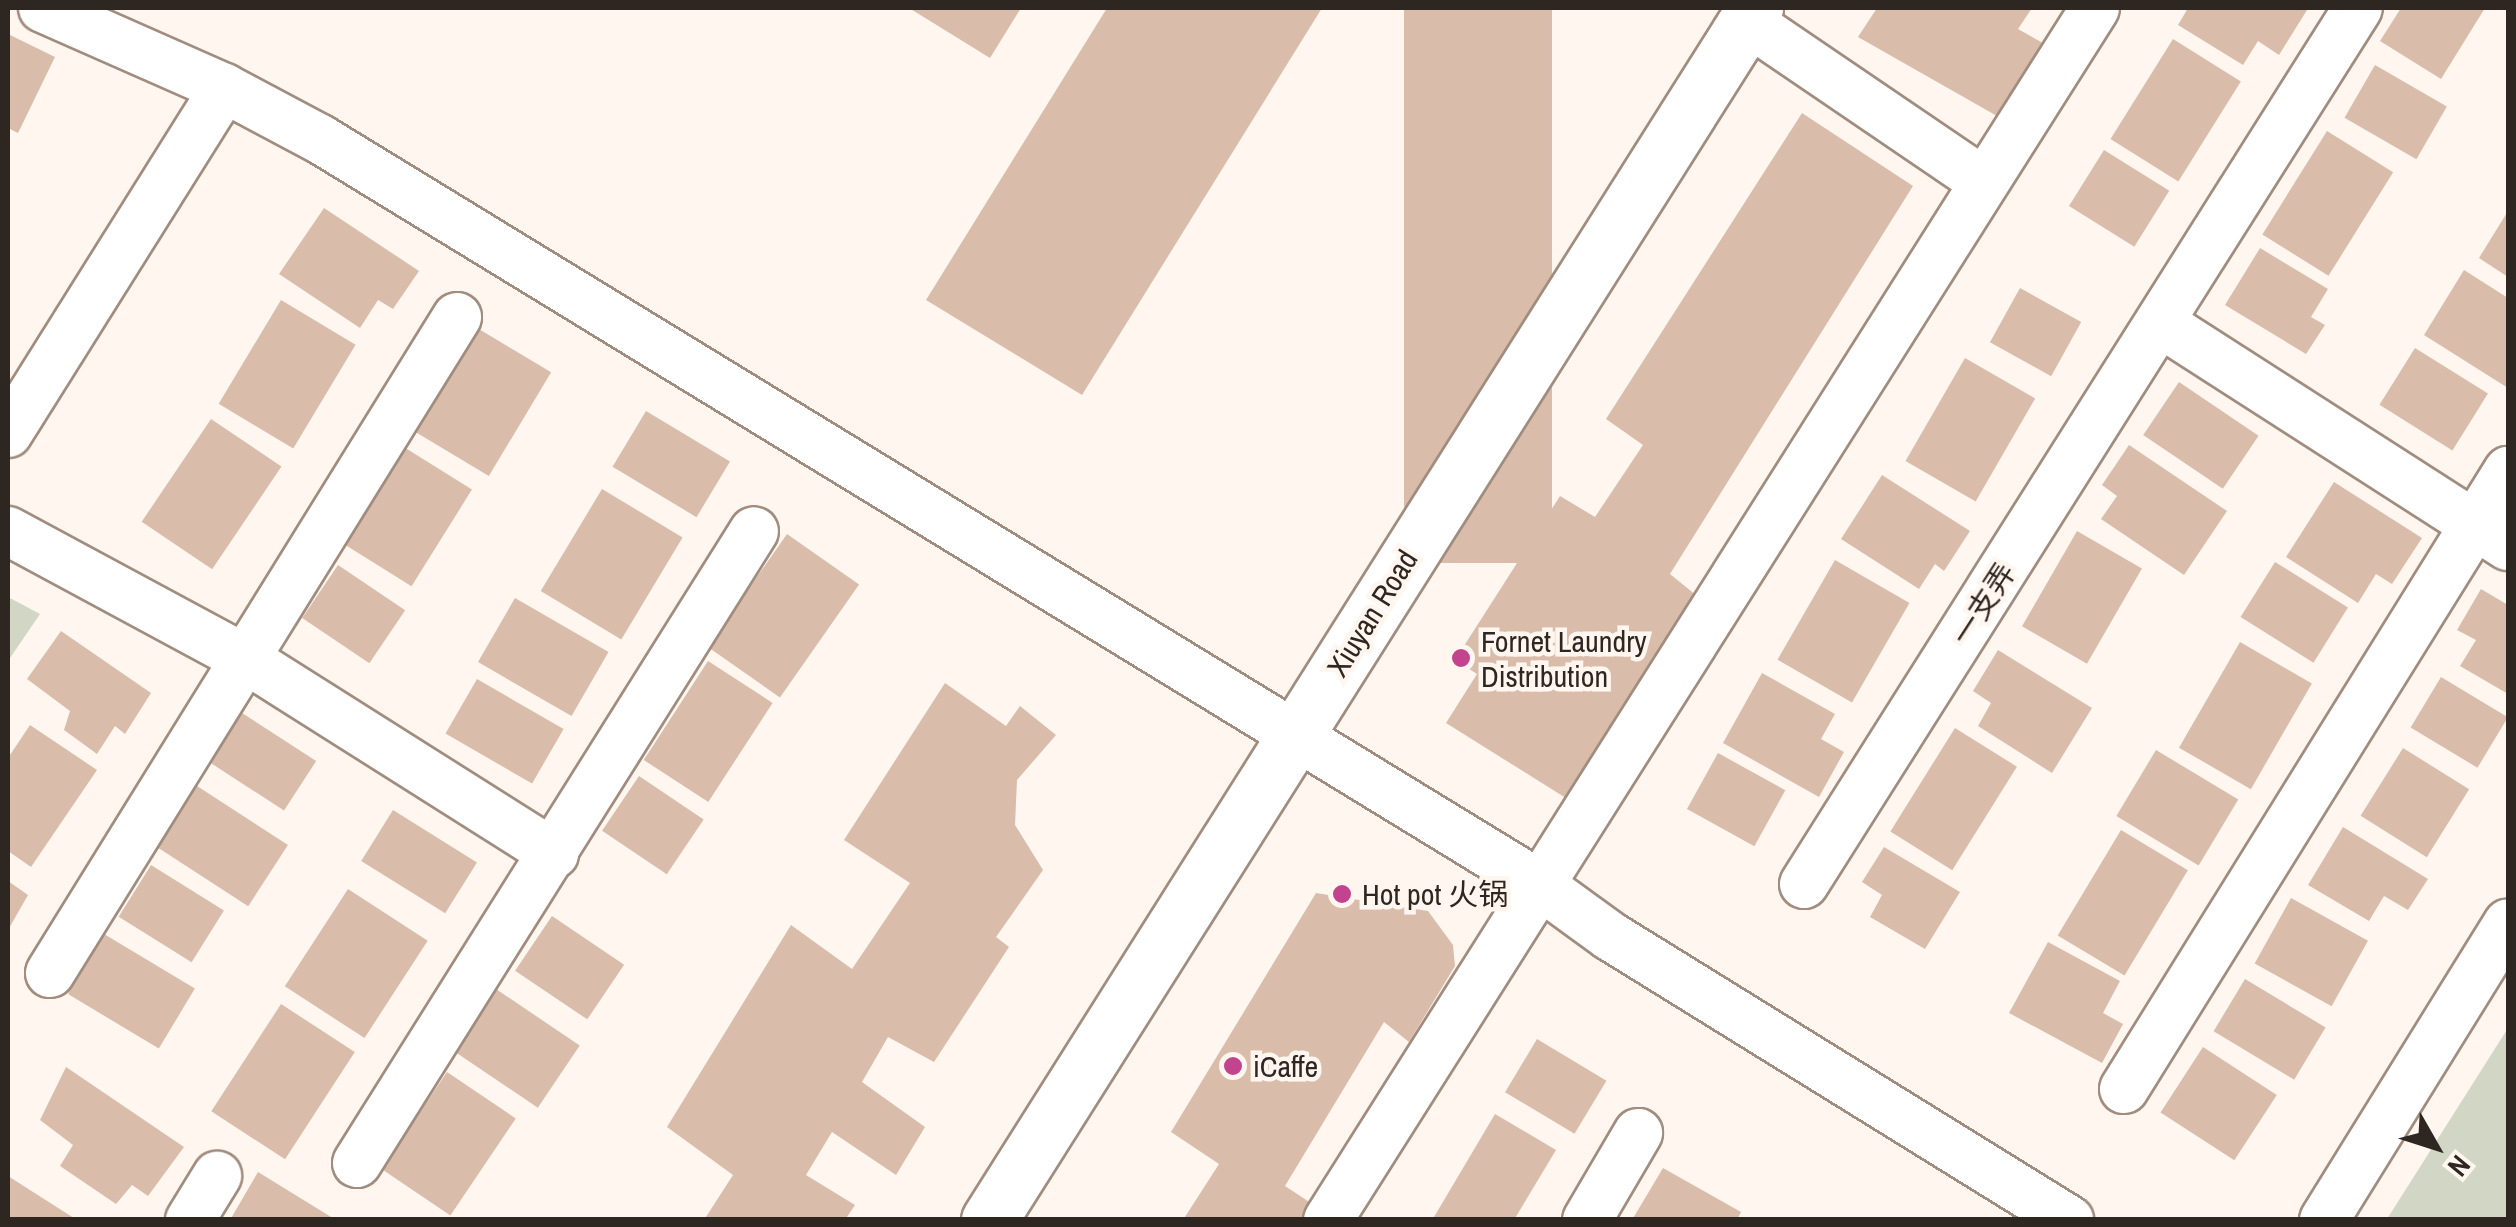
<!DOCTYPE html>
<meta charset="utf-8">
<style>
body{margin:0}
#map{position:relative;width:2516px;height:1227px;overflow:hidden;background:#fff6ef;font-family:"Archivo Narrow","Noto Sans SC",sans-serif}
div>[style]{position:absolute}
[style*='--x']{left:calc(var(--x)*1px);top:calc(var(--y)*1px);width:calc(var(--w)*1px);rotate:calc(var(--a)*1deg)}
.green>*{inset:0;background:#d1d7c4}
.building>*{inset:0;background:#d9bdaa;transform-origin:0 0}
.roads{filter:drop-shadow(2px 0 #a18d7f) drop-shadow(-2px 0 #a18d7f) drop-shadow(0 2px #a18d7f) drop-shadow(0 -2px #a18d7f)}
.minor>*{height:48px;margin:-24px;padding:0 24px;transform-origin:24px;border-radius:24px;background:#fff}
.major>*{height:55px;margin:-27.5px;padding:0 27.5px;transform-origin:27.5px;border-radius:27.5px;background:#fff}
.dots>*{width:28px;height:28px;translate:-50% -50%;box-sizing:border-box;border:5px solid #fff6ef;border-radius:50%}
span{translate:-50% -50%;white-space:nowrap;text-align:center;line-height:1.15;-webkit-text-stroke:9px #fff6ef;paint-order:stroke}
.street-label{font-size:30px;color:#2e2620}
.poi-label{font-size:30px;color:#2e2620}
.left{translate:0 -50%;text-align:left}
.frame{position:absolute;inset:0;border:10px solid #2e2620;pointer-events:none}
.north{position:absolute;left:2386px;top:1097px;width:100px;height:100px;-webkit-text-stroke:8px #fff6ef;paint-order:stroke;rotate:129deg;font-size:28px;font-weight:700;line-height:40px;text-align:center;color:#2e2620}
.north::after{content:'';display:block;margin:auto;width:35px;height:45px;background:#2e2620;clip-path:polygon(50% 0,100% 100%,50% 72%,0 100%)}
</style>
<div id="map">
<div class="green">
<div style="clip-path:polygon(8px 597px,40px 614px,8px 661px)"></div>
<div style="clip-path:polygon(2508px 1028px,2508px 1219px,2387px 1219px)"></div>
</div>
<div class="building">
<div style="clip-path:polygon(909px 8px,1021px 8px,990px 58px)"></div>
<div style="clip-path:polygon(1107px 8px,1322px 8px,1082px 395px,926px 300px)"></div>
<div style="left:1404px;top:8px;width:148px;height:555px"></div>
<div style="clip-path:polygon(1877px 8px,2032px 8px,2018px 29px,2050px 47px,2004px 120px,1858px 37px)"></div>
<div style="clip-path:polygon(2188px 8px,2303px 8px,2307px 10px,2279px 55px,2258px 41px,2243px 65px,2178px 25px)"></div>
<div style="clip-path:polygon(2401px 8px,2485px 8px,2441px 79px,2380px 41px)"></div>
<div style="clip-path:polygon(8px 34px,55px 57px,18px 133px,8px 128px)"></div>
<div style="left:2173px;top:39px;width:80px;height:118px;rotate:32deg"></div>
<div style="left:2375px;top:65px;width:83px;height:61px;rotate:30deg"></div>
<div style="clip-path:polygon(1802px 113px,1913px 186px,1670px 574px,1702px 600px,1569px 800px,1446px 723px,1477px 674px,1455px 660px,1560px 496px,1595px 517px,1643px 445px,1606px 419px)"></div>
<div style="left:2327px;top:131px;width:78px;height:122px;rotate:32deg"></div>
<div style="left:2104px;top:150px;width:77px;height:66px;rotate:32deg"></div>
<div style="clip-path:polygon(324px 208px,419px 271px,393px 309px,378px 300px,360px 328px,279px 274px)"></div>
<div style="clip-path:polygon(2508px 211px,2508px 277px,2479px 258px)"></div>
<div style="clip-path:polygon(2260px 248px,2328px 289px,2311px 317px,2325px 325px,2306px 354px,2225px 305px)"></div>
<div style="clip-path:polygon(2464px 270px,2508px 298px,2508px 388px,2424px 335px)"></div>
<div style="left:2020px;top:288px;width:70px;height:62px;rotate:29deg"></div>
<div style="left:281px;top:300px;width:87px;height:121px;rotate:31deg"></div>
<div style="left:474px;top:326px;width:90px;height:121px;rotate:31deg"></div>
<div style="left:2415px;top:348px;width:86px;height:67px;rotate:32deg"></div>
<div style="left:1965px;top:358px;width:81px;height:119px;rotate:30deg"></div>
<div style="left:2179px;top:382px;width:96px;height:64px;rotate:34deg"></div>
<div style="left:646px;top:411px;width:98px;height:65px;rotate:31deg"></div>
<div style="left:211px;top:419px;width:85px;height:124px;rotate:34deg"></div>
<div style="left:399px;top:444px;width:86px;height:114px;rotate:32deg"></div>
<div style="clip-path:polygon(2129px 445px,2227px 511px,2184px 575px,2101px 519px,2117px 496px,2102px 485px)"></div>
<div style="clip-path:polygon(1882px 475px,1970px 531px,1944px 571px,1935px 564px,1919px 589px,1841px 539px)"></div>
<div style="clip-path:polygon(2334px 482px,2422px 538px,2392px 584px,2376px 574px,2358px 603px,2286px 557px)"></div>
<div style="left:602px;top:489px;width:94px;height:119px;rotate:31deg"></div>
<div style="left:2077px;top:531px;width:75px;height:110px;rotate:30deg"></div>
<div style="left:787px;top:534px;width:88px;height:138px;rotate:35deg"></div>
<div style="left:1835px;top:560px;width:86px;height:115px;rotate:30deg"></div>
<div style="left:2275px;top:562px;width:86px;height:65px;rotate:32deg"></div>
<div style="left:338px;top:565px;width:81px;height:64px;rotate:34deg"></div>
<div style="clip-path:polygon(2481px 589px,2508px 605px,2508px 694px,2460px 666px,2476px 640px,2457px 630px)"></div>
<div style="left:515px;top:598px;width:108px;height:74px;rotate:30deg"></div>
<div style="clip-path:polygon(61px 631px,151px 693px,125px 734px,115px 726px,97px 754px,64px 730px,70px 711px,27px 679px)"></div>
<div style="left:2240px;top:642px;width:83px;height:122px;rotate:30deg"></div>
<div style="clip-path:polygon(1998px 650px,2092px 708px,2052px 773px,1978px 726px,1991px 703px,1973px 691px)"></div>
<div style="left:708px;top:661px;width:77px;height:118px;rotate:33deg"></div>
<div style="clip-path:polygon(1762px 673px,1835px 714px,1821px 739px,1844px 752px,1819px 797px,1723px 743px)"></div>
<div style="left:2441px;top:677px;width:78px;height:59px;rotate:31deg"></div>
<div style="left:477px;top:679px;width:100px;height:63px;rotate:30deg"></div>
<div style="clip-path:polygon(945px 683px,1006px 726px,1020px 706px,1056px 735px,1017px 780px,1015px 825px,1043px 870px,996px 937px,1009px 947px,934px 1062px,888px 1037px,862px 1082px,925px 1127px,896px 1175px,832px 1132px,806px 1175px,855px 1205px,845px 1220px,704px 1220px,733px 1175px,667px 1127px,791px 925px,852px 969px,910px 883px,844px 840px)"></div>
<div style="left:239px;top:711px;width:92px;height:59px;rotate:33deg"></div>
<div style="clip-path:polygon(30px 725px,97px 770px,31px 867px,8px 851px,8px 758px)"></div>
<div style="left:1955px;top:728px;width:73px;height:122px;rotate:32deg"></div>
<div style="left:2403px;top:748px;width:78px;height:80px;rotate:32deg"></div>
<div style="left:2156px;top:750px;width:96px;height:77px;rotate:31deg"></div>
<div style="left:1718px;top:753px;width:77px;height:64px;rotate:29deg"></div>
<div style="left:639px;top:776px;width:78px;height:66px;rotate:34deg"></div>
<div style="left:194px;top:784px;width:112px;height:73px;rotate:33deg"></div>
<div style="left:393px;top:810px;width:99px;height:60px;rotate:32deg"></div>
<div style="clip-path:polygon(2343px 827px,2428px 879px,2408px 910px,2384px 896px,2369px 921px,2308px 885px)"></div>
<div style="left:2121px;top:830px;width:78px;height:123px;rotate:31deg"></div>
<div style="clip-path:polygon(1884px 847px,1960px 892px,1925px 949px,1870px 917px,1882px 895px,1862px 882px)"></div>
<div style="left:151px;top:865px;width:86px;height:61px;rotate:32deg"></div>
<div style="clip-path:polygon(8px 881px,28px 895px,8px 930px)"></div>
<div style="left:348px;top:889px;width:95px;height:116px;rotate:33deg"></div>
<div style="clip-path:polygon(1316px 893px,1428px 911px,1453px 945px,1455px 966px,1409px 1042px,1384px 1022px,1285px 1186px,1320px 1209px,1312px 1220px,1183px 1220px,1219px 1164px,1171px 1132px)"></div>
<div style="left:2291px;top:898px;width:88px;height:75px;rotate:29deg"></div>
<div style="left:552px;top:916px;width:87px;height:66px;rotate:34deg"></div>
<div style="left:104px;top:934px;width:106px;height:70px;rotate:31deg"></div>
<div style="clip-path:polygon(2048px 942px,2120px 981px,2103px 1013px,2123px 1024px,2102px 1063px,2009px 1013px)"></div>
<div style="left:2245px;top:979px;width:94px;height:61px;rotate:31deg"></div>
<div style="left:496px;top:989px;width:101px;height:75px;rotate:34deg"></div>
<div style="left:281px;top:1004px;width:88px;height:128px;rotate:33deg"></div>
<div style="left:1537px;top:1039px;width:81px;height:62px;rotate:31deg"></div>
<div style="left:2203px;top:1047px;width:88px;height:78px;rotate:33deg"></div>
<div style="clip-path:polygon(66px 1067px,184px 1147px,148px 1196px,132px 1185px,116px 1204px,60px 1166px,73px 1145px,40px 1120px)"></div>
<div style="left:447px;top:1072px;width:83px;height:117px;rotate:34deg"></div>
<div style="clip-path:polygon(1495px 1114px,1556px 1150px,1514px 1220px,1438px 1220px,1434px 1217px)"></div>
<div style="clip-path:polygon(1663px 1168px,1741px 1212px,1737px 1220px,1632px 1220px)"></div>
<div style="clip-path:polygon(258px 1172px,336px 1220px,230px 1220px)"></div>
<div style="clip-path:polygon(8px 1176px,77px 1220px,8px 1220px)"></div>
</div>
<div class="roads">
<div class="minor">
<div style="--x:43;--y:8;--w:198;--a:23.8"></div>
<div style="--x:224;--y:88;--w:109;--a:28"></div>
<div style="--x:320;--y:139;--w:1426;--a:31.44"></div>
<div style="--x:1537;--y:883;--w:90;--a:36"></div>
<div style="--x:1610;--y:936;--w:540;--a:31.75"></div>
<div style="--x:1747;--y:21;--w:283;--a:34.2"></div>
<div style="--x:2162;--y:324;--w:411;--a:32.7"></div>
<div style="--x:8;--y:433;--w:407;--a:-57.9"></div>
<div style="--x:8;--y:531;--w:274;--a:28.3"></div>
<div style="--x:249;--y:661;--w:361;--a:32.3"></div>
<div style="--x:1804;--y:884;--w:1036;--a:-57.69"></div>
<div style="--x:50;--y:973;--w:772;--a:-58.18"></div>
<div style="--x:2124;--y:1089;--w:728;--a:-58.14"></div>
<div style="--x:357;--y:1163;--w:746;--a:-57.86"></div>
<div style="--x:190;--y:1220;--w:52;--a:-58.5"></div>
<div style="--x:1328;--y:1220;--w:1434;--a:-57.67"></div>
<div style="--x:1587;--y:1220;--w:101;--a:-59.6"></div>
<div style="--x:2324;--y:1220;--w:349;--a:-58.2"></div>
</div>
<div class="major">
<div style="--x:989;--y:1220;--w:1434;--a:-57.71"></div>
</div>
</div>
<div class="dots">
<div style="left:1461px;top:658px;background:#c2438e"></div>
<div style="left:1342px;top:894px;background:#c2438e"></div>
<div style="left:1233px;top:1066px;background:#c2438e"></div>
</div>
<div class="street-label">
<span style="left:1983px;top:604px;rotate:-57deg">一支弄</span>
<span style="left:1372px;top:613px;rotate:-58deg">Xiuyan Road</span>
</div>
<div class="poi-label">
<span class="left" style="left:1481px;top:658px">Fornet Laundry<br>Distribution</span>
<span class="left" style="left:1362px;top:894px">Hot pot 火锅</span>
<span class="left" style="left:1253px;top:1066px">iCaffe</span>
</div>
<div class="frame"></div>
<div class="north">N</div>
</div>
